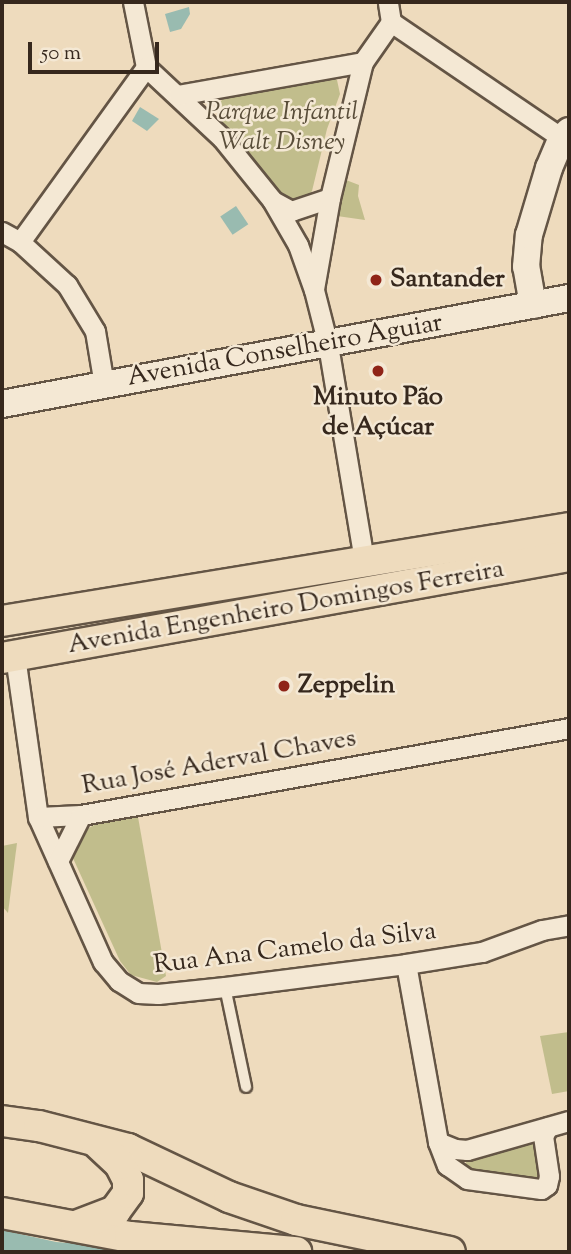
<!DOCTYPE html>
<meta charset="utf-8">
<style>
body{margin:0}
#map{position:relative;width:571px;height:1254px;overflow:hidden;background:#eedbbd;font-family:"Sorts Mill Goudy",serif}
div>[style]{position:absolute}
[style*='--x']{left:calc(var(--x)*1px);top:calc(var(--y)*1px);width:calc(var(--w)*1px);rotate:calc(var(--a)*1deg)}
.green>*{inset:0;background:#c1bd8c}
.water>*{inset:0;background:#99bbb0;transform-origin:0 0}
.roads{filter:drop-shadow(2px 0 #645545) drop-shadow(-2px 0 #645545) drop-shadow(0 2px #645545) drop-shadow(0 -2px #645545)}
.service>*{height:10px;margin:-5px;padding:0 5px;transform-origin:5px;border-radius:5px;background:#f4e8d4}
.minor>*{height:19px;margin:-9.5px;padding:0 9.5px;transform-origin:9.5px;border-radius:9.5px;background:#f4e8d4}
.secondary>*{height:26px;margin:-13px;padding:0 13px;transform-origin:13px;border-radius:13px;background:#f4e8d4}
.primary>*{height:30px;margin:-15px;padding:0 15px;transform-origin:15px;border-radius:15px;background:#eedbbd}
.dots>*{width:19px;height:19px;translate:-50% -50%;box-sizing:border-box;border:4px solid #f4e8d4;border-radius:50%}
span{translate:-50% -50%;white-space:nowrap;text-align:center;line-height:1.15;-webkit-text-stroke:5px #f4e8d4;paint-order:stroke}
.park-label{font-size:26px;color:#594d39;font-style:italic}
.poi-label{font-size:26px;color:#36281d;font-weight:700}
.left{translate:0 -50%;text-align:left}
.street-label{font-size:26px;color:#36281d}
.frame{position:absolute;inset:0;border:4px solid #36281d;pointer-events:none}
.scale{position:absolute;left:28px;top:42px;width:131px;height:32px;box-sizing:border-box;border:4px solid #36281d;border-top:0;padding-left:9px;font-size:21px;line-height:24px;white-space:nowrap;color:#36281d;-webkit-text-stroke:5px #f4e8d4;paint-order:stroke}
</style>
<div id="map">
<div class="green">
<div style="clip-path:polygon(327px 76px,337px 80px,340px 94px,327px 129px,312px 191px,306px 199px,291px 203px,278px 196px,219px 119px,217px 105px,226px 96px)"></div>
<div style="clip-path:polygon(346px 180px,359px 185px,358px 196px,365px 220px,337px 216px)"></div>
<div style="clip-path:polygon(138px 817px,166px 976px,157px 982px,131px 975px,120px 961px,72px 856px,76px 835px,96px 824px)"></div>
<div style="clip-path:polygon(17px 843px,8px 913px,2px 906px,2px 846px)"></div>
<div style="clip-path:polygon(569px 1032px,569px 1091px,552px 1094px,540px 1036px)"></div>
<div style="clip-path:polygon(530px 1143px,536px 1144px,540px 1172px,536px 1180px,465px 1169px,467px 1157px,473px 1153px)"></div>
</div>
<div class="water">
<div style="clip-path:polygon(189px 7px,190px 14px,181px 29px,170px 32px,165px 14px)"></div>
<div style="clip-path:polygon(140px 107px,159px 119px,147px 131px,132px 121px)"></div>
<div style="left:236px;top:206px;width:22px;height:19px;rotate:56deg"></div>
<div style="clip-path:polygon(2px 1230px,56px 1242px,180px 1252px,2px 1252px)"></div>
</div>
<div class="roads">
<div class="service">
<div style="--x:225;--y:987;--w:102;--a:78.1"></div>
</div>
<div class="minor">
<div style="--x:133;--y:2;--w:66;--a:78.7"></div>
<div style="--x:146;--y:67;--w:104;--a:43.1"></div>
<div style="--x:222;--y:138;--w:80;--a:51.1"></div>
<div style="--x:272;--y:200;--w:52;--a:60"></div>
<div style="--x:298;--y:245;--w:48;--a:70.4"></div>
<div style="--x:314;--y:290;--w:57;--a:75.7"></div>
<div style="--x:328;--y:345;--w:217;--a:80.5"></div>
<div style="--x:391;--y:22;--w:207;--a:34.2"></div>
<div style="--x:178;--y:95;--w:188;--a:-10.1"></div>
<div style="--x:273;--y:201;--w:21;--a:29"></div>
<div style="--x:291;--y:211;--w:41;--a:-18.4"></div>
<div style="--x:2;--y:232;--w:21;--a:29"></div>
<div style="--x:20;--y:242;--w:64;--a:42.5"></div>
<div style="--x:67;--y:285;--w:54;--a:58.7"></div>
<div style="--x:95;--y:331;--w:55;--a:80.5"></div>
<div style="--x:20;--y:242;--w:216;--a:-54.2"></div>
<div style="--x:314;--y:289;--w:92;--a:-80"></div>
<div style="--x:330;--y:198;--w:140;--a:-76.4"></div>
<div style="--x:363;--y:62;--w:49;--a:-55"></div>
<div style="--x:391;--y:22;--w:20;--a:-99"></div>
<div style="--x:15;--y:656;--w:163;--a:81.9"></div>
<div style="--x:38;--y:817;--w:159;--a:65.9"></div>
<div style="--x:103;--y:962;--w:25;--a:50"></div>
<div style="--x:119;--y:981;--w:22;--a:32"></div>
<div style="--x:138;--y:993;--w:20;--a:3"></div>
<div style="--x:158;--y:994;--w:67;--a:-6"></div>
<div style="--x:225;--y:987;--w:182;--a:-7.2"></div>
<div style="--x:406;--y:964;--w:77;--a:-9"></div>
<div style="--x:482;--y:952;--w:64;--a:-20.1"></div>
<div style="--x:542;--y:930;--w:27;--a:-10"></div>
<div style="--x:38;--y:817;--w:43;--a:-2.7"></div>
<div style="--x:81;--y:815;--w:496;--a:-10.1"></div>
<div style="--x:58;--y:861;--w:51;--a:-63.4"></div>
<div style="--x:406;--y:964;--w:181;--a:79.8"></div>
<div style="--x:438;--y:1142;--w:18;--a:22"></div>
<div style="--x:455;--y:1149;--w:12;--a:5"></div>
<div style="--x:467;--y:1150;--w:106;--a:-15.9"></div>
<div style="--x:438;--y:1142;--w:25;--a:69"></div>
<div style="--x:447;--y:1165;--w:24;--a:35"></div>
<div style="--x:467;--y:1179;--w:75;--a:7.7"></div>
<div style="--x:541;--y:1189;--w:7;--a:-34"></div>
<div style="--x:547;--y:1185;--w:9;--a:-77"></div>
<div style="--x:549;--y:1176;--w:40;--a:-98.5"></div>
<div style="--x:543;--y:1136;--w:10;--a:-61"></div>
</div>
<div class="secondary">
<div style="--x:533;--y:305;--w:39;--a:-100"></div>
<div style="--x:526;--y:267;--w:32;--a:-85"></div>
<div style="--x:529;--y:235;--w:70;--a:-73.4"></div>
<div style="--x:549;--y:168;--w:33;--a:-67"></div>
<div style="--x:562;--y:138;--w:10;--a:-45"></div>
<div style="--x:2;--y:404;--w:577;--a:-10.59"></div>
</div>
<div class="primary">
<div style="--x:2;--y:621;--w:575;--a:-9.31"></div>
<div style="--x:2;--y:658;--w:576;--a:-10.2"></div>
<div style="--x:2;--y:1121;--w:37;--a:8"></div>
<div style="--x:39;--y:1126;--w:92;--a:14.5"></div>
<div style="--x:128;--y:1149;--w:112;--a:25.4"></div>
<div style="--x:229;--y:1197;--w:71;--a:18.9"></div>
<div style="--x:296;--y:1220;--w:157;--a:11.7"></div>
<div style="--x:2;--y:1213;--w:130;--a:10.6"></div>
<div style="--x:130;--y:1237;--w:167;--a:5.2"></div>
<div style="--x:76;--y:1226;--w:42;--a:-21"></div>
<div style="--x:115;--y:1211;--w:22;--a:-54"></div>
<div style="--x:128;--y:1193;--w:13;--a:-90"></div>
<div style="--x:128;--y:1180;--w:18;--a:-117"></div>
<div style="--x:120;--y:1164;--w:33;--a:-137"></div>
</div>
</div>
<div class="dots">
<div style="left:376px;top:280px;background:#8f2418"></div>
<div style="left:378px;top:371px;background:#8f2418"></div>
<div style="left:284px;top:686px;background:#8f2418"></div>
</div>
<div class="park-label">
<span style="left:282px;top:128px">Parque Infantil<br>Walt Disney</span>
</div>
<div class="poi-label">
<span class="left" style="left:390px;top:280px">Santander</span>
<span style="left:378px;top:413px">Minuto Pão<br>de Açúcar</span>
<span class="left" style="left:298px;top:686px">Zeppelin</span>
</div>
<div class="street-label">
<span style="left:285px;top:351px;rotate:-10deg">Avenida Conselheiro Aguiar</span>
<span style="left:286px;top:608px;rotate:-10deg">Avenida Engenheiro Domingos Ferreira</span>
<span style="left:219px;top:763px;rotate:-10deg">Rua José Aderval Chaves</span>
<span style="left:295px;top:949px;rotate:-7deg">Rua Ana Camelo da Silva</span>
</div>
<div class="frame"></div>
<div class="scale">50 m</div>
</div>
